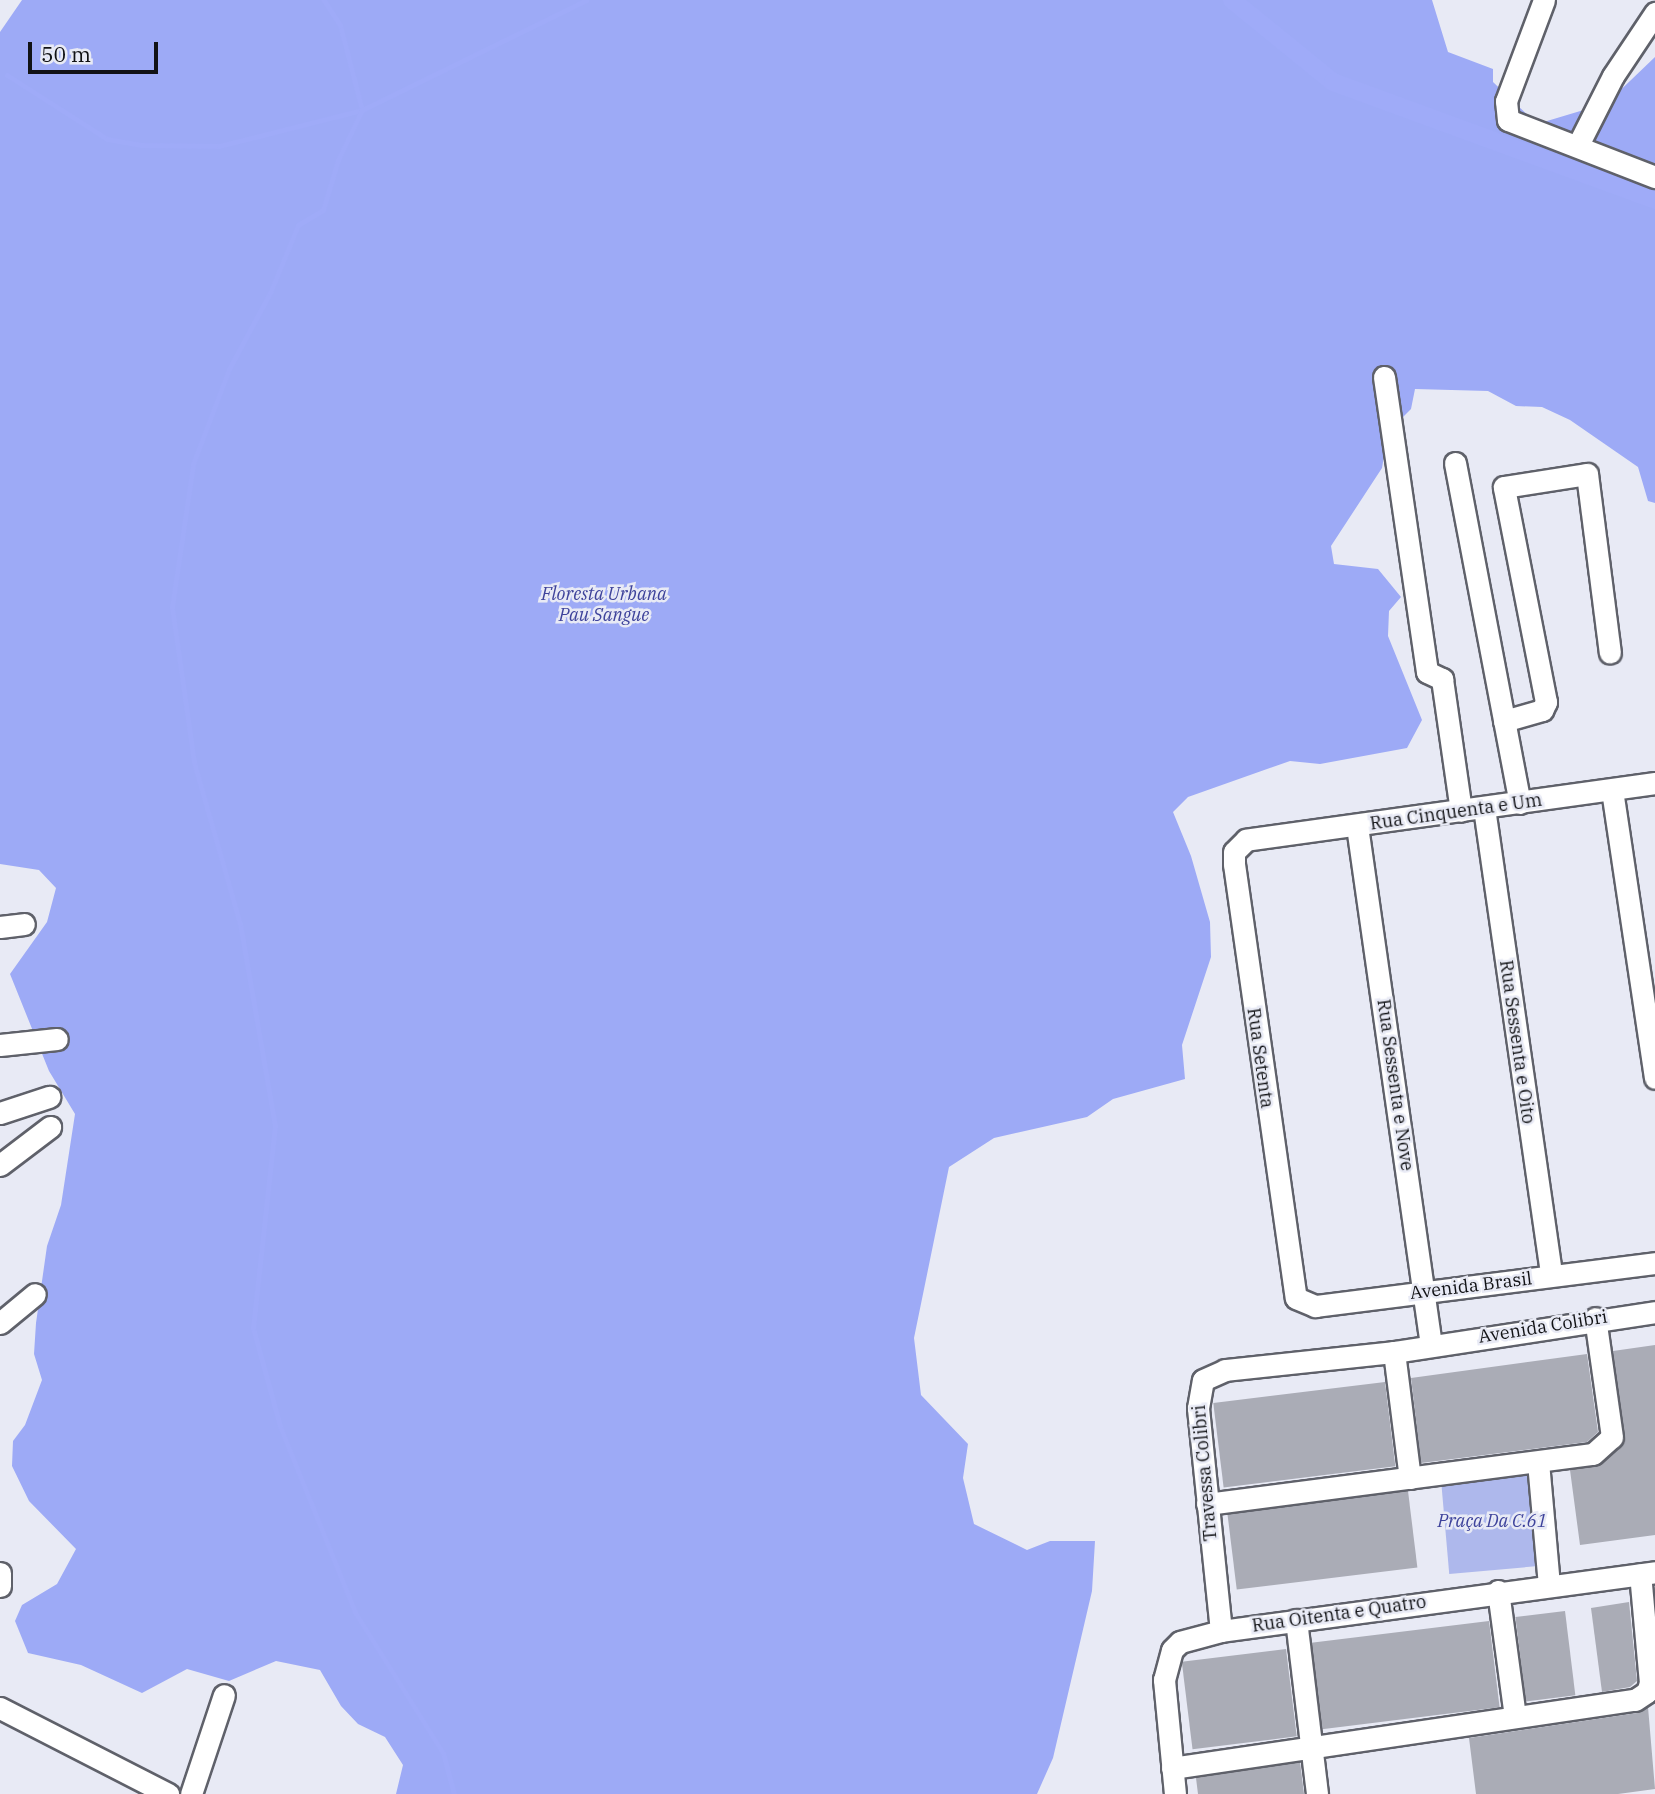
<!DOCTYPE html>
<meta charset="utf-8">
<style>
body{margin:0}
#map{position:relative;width:1655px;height:1794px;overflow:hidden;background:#e8eaf5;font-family:"IBM Plex Serif",serif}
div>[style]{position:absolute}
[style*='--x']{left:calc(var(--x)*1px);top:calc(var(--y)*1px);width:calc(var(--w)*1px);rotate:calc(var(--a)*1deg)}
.green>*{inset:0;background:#aeb8ec;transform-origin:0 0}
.forest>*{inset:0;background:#9daaf6}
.stream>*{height:5px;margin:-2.5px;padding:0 2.5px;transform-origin:2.5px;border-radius:2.5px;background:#9fabf8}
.canal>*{height:18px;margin:-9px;padding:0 9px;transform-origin:9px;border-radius:9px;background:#9fabf8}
.building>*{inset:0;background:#aaacb6;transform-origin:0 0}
.roads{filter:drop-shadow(2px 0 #5f616a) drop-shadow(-2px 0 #5f616a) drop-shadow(0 2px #5f616a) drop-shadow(0 -2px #5f616a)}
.minor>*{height:21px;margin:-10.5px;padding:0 10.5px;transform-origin:10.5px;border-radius:10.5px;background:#fff}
span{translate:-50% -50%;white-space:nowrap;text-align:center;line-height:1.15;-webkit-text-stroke:5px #e8eaf5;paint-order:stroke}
.park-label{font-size:18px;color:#3e439b;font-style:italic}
.street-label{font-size:18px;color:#111215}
.scale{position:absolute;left:28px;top:42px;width:130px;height:32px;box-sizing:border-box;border:4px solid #111215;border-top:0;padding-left:9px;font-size:21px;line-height:24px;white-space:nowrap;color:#111215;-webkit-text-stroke:5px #e8eaf5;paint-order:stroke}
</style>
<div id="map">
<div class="green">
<div style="left:1535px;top:1464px;width:102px;height:95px;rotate:85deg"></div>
</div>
<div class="forest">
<div style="clip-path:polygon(22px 0,1432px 0,1448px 52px,1493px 69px,1493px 82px,1537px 124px,1607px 103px,1655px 57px,1655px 503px,1648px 501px,1638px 467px,1570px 420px,1542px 407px,1516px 406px,1488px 391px,1415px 389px,1411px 409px,1388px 432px,1382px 468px,1331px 546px,1334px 564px,1378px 569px,1401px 597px,1389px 611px,1388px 636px,1422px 720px,1407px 748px,1320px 764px,1290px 761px,1188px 797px,1173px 812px,1191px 856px,1210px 922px,1211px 957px,1182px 1045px,1185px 1079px,1113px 1099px,1087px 1117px,994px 1138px,949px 1167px,914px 1338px,921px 1395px,968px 1444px,963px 1478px,974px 1524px,1027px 1550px,1050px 1541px,1095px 1541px,1092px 1591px,1053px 1758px,1037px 1794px,396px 1794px,403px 1765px,385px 1737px,358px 1724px,341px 1706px,320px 1670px,276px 1661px,229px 1681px,187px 1669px,142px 1693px,81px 1665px,28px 1653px,15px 1621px,22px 1605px,57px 1584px,76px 1549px,29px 1501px,12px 1466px,13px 1441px,25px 1425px,42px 1380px,34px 1354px,36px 1323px,47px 1246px,61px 1205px,75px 1114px,49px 1071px,10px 974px,47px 922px,56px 888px,39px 870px,0 864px,0 32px)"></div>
</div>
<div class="stream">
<div style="--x:7;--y:75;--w:119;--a:32.6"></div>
<div style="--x:107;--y:139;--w:35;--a:10"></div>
<div style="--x:141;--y:145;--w:78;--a:0.7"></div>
<div style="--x:219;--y:146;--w:147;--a:-14.1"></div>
<div style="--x:362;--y:110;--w:88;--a:-104.5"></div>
<div style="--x:340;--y:25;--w:30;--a:-123"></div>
<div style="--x:454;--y:1794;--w:42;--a:-105"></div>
<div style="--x:443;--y:1753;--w:166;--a:-122"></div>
<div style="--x:355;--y:1612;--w:201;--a:-112"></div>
<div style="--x:280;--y:1426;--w:102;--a:-105.4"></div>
<div style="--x:253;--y:1328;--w:203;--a:-83.8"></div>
<div style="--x:275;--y:1126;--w:205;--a:-99.8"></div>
<div style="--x:240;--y:924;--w:168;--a:-105.9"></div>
<div style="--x:194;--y:762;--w:157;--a:-98.1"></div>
<div style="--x:172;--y:607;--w:145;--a:-81.6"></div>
<div style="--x:193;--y:464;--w:102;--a:-69.2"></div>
<div style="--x:229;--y:369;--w:86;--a:-61.7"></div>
<div style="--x:270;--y:293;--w:74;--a:-67.6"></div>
<div style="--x:298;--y:225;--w:29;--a:-31"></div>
<div style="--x:323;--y:210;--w:52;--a:-73.3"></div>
<div style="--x:338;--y:160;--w:55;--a:-64.4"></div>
<div style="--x:362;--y:110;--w:250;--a:-26.1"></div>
</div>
<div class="canal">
<div style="--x:1232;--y:0;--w:130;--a:39.1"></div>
<div style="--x:1333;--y:82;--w:343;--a:20.1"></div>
</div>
<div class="building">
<div style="clip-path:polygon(1655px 1345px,1655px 1535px,1580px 1545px,1570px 1470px,1601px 1464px,1624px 1441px,1613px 1351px)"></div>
<div style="clip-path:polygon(1587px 1354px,1598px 1432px,1587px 1442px,1421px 1463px,1411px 1378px)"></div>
<div style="left:1385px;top:1382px;width:85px;height:173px;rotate:83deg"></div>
<div style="left:1408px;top:1491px;width:77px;height:182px;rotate:83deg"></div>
<div style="clip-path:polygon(1629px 1602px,1637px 1681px,1630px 1687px,1602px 1692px,1591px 1608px)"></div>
<div style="left:1565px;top:1611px;width:85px;height:50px;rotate:83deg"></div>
<div style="left:1489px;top:1621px;width:87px;height:179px;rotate:83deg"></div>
<div style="left:1286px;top:1649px;width:88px;height:105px;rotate:83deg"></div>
<div style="clip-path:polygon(1648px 1707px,1655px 1789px,1618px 1794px,1476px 1794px,1469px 1738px,1637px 1713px)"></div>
<div style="clip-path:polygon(1300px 1762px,1304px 1794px,1198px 1794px,1196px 1778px)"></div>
</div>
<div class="roads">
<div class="minor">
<div style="--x:1544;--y:0;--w:108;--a:110.6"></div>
<div style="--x:1506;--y:101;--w:19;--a:84"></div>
<div style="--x:1508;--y:120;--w:158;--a:21.2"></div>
<div style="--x:1578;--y:145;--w:77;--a:-63.1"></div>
<div style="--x:1613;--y:76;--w:76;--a:-56.3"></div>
<div style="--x:1384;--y:377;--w:298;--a:81.7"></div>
<div style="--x:1427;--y:672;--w:17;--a:25"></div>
<div style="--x:1442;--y:679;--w:133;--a:81.8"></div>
<div style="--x:1455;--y:463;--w:346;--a:79.2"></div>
<div style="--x:1504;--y:721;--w:40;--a:-16"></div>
<div style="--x:1542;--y:710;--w:9;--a:-63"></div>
<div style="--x:1546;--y:702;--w:219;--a:-101.1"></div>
<div style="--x:1504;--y:487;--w:84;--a:-8.9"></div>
<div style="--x:1587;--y:474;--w:180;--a:82.7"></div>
<div style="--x:1655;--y:783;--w:413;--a:172.1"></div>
<div style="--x:1246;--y:840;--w:17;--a:135"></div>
<div style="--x:1234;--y:852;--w:12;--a:90"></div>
<div style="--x:1234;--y:864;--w:438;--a:81.9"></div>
<div style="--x:1296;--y:1298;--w:21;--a:23"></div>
<div style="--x:1315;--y:1306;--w:343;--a:-7.2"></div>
<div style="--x:1612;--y:790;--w:291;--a:81.5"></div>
<div style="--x:1484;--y:808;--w:472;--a:81.8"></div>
<div style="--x:1357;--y:826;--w:524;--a:81.89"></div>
<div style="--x:0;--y:927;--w:24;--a:-7"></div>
<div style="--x:0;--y:1045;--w:57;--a:-6"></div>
<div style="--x:0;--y:1113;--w:52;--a:-18.1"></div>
<div style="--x:0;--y:1165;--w:63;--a:-37.2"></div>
<div style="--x:0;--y:1323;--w:45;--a:-39.6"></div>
<div style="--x:1394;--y:1352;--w:127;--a:82.8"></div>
<div style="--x:1538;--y:1462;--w:123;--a:84.9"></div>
<div style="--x:1207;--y:1504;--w:389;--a:-7.4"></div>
<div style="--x:1593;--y:1454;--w:25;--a:-42"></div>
<div style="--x:1612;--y:1437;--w:120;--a:-98.1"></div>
<div style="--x:0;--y:1573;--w:13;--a:90"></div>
<div style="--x:1498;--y:1591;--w:127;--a:82.3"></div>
<div style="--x:1296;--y:1620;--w:175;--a:83.1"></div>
<div style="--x:1221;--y:1631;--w:224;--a:-95.9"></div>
<div style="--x:1198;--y:1408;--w:28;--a:-80"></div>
<div style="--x:1203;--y:1380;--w:24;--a:-24"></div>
<div style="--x:1225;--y:1370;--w:170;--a:-6.1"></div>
<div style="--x:1394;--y:1352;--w:264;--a:-8.7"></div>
<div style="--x:0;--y:1708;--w:189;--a:27.1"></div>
<div style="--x:1172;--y:1768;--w:468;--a:-8.4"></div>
<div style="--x:1635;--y:1700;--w:14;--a:-34"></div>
<div style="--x:1647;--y:1692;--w:9;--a:-72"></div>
<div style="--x:1650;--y:1683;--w:109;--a:-95.2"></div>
<div style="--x:191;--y:1794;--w:104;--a:-71.6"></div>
<div style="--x:1175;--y:1794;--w:115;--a:-95.5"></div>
<div style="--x:1164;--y:1680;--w:31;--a:-75"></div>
<div style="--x:1172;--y:1650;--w:11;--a:-45"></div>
<div style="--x:1180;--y:1642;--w:42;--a:-15"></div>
<div style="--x:1221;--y:1631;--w:438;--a:-7.7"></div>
</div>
</div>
<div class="park-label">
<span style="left:604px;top:605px">Floresta Urbana<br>Pau Sangue</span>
<span style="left:1492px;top:1521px">Praça Da C.61</span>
</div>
<div class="street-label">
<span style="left:1456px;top:812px;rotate:-8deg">Rua Cinquenta e Um</span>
<span style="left:1517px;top:1042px;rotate:82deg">Rua Sessenta e Oito</span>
<span style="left:1260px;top:1058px;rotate:82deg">Rua Setenta</span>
<span style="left:1395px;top:1085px;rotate:82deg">Rua Sessenta e Nove</span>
<span style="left:1471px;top:1286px;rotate:-7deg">Avenida Brasil</span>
<span style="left:1543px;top:1327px;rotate:-9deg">Avenida Colibri</span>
<span style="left:1205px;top:1473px;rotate:-95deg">Travessa Colibri</span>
<span style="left:1339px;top:1614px;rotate:-8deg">Rua Oitenta e Quatro</span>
</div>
<div class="scale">50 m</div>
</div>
